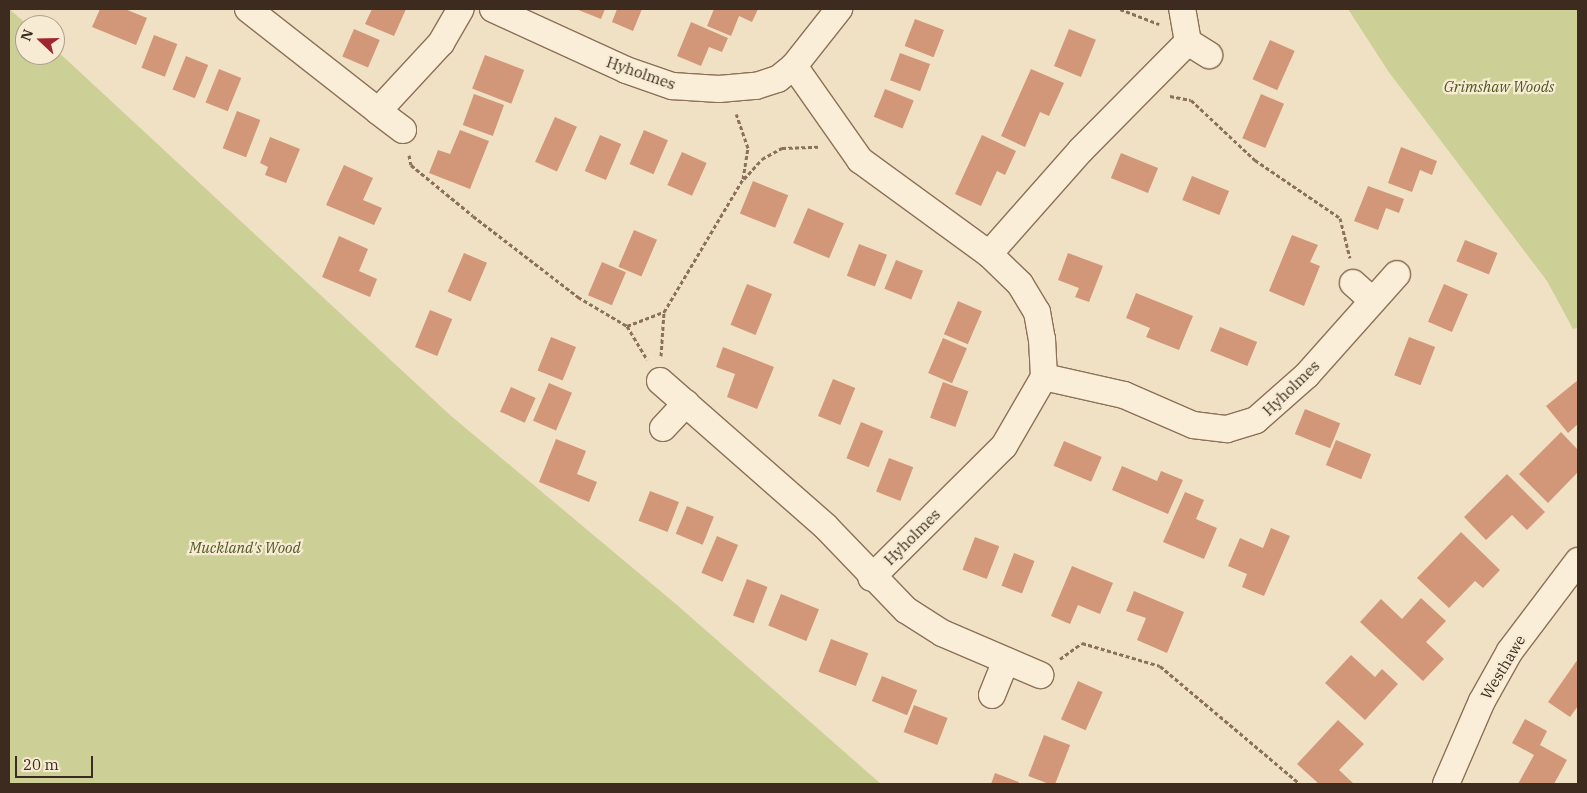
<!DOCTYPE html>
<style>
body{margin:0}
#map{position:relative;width:1587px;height:793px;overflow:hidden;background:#f1e1c4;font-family:"IBM Plex Serif",serif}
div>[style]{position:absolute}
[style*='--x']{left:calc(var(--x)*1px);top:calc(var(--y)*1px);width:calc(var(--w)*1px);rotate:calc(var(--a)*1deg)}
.green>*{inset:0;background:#ccd097}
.building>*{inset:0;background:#d19778;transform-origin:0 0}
.path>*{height:3px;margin-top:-1.5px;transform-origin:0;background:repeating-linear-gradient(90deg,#8c7159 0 4px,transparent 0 6.5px)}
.roads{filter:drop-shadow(1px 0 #8c7159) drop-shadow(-1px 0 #8c7159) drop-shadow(0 1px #8c7159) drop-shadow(0 -1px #8c7159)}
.street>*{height:26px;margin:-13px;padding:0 13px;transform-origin:13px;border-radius:13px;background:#fbeed8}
span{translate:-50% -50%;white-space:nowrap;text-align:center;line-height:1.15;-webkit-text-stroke:4.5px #f7ebd4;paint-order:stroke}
.street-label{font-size:15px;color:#3c2b1e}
.park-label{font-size:15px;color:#4f5923;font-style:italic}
.frame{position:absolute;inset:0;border:10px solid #3c2b1e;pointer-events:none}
.north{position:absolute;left:15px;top:15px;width:50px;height:50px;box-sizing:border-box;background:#f7ebd4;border:1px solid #ac9e8b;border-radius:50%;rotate:291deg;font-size:14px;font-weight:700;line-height:20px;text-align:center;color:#3c2b1e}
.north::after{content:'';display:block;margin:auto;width:18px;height:22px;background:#9f262e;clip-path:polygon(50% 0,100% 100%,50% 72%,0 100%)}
.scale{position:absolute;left:15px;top:756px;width:78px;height:22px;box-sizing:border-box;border:2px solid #3c2b1e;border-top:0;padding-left:6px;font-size:15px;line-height:18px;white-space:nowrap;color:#3c2b1e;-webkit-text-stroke:4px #f7ebd4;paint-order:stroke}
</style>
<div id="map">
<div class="green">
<div style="clip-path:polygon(9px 9px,28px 25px,25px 55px,55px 55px,55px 49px,450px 415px,677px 605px,881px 784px,9px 784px)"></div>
<div style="clip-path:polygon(1348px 9px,1578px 9px,1578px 328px,1573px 329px,1547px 281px,1388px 71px)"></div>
</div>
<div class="building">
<div style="clip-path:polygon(100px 9px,125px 9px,147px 18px,136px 45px,92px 27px)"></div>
<div style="clip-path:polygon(372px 9px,406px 9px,394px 36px,365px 24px)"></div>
<div style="clip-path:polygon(576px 9px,605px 9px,601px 19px)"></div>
<div style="clip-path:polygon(617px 9px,642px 9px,633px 31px,612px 22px)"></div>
<div style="clip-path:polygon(714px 9px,758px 9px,752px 22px,739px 16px,731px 36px,707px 26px)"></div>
<div style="left:915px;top:19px;width:31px;height:29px;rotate:21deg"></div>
<div style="clip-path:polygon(691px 22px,728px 38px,722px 52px,709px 47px,701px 66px,677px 56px)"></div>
<div style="left:354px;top:29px;width:28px;height:30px;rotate:23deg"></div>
<div style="left:1069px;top:29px;width:29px;height:40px;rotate:22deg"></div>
<div style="left:154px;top:35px;width:25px;height:35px;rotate:21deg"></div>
<div style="left:1270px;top:40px;width:27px;height:43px;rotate:24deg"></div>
<div style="left:900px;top:53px;width:32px;height:29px;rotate:20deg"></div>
<div style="left:485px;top:55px;width:42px;height:36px;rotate:21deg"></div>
<div style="left:186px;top:56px;width:24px;height:36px;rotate:22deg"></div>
<div style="left:219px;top:69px;width:24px;height:36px;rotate:22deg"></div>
<div style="clip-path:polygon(1031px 69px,1064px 83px,1049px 116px,1040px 112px,1025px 147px,1001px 136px)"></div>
<div style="left:885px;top:89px;width:31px;height:30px;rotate:22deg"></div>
<div style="left:474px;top:94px;width:32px;height:33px;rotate:20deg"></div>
<div style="left:1261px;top:94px;width:25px;height:48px;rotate:23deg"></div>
<div style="left:237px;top:111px;width:25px;height:40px;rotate:21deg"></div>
<div style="left:555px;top:117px;width:24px;height:49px;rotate:24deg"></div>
<div style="clip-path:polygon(460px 130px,489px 141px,470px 189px,429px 173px,438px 150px,450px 154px)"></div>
<div style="left:644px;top:130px;width:26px;height:37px;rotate:23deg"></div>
<div style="left:600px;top:135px;width:23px;height:39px;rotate:23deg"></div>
<div style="clip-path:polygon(982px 135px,1016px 151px,1005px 175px,997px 171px,981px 206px,955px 194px)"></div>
<div style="clip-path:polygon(270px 137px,300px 149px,286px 183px,265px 175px,268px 167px,260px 163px)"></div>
<div style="clip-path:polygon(1401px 147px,1437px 161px,1432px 175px,1420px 170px,1412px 192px,1388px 183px)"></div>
<div style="left:682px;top:152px;width:27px;height:36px;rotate:24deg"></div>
<div style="left:1121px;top:153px;width:40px;height:27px;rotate:22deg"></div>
<div style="clip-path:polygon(344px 165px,373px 178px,363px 200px,382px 208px,374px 225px,326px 205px)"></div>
<div style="left:1192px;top:176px;width:40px;height:26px;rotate:22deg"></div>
<div style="left:753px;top:181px;width:38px;height:35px;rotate:22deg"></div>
<div style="clip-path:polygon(1368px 186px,1404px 199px,1399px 213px,1386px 208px,1378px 230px,1354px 221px)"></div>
<div style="left:808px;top:208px;width:39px;height:38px;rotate:23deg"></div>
<div style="left:634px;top:230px;width:25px;height:40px;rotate:23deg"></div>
<div style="clip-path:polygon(1292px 235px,1318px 245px,1310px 262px,1320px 266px,1304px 306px,1269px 291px)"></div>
<div style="clip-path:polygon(339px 236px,368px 249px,359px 271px,377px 279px,370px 297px,322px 277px)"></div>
<div style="left:1465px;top:240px;width:35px;height:23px;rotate:22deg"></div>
<div style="left:859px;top:244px;width:30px;height:34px;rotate:21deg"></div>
<div style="left:464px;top:253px;width:25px;height:42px;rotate:23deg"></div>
<div style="clip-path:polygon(1068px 253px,1103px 266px,1089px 302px,1075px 297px,1079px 288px,1058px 280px)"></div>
<div style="left:896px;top:260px;width:29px;height:31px;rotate:22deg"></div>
<div style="left:602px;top:262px;width:26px;height:36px;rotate:23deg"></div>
<div style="left:747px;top:284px;width:27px;height:44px;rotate:22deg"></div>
<div style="left:1444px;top:284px;width:26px;height:41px;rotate:23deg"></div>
<div style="clip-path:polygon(1136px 293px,1193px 316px,1179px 350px,1146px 337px,1150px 328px,1126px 318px)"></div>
<div style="left:958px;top:301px;width:26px;height:36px;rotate:23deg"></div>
<div style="left:430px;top:310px;width:24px;height:40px;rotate:22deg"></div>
<div style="left:1220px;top:327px;width:40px;height:26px;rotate:22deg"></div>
<div style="left:551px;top:337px;width:27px;height:36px;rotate:22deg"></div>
<div style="left:1409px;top:337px;width:28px;height:41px;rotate:21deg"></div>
<div style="left:943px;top:338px;width:26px;height:38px;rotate:23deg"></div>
<div style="clip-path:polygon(723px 347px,774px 367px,757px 409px,727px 397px,735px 374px,716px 367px)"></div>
<div style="left:833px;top:379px;width:24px;height:40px;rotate:22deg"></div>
<div style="clip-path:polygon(1578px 380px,1578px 424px,1568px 433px,1546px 406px)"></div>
<div style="left:943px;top:382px;width:27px;height:38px;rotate:20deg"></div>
<div style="left:549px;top:383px;width:25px;height:41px;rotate:23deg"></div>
<div style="left:511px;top:387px;width:27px;height:27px;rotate:24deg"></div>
<div style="left:1305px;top:409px;width:38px;height:27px;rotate:22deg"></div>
<div style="left:861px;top:422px;width:24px;height:39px;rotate:22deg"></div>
<div style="clip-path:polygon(1561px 432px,1578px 450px,1578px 472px,1548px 503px,1519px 474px)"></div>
<div style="clip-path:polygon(556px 439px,586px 451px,577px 474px,597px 482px,589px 502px,539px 482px)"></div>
<div style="left:1336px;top:440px;width:38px;height:27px;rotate:22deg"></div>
<div style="left:1064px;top:441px;width:41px;height:27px;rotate:23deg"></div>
<div style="left:889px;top:458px;width:26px;height:36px;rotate:21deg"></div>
<div style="clip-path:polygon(1122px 466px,1157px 481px,1161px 471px,1183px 480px,1168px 514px,1112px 490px)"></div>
<div style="clip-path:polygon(1507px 474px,1545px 512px,1527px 530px,1512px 515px,1486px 540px,1464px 517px)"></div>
<div style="left:650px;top:491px;width:31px;height:32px;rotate:21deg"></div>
<div style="clip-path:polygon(1185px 492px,1204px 500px,1196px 519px,1217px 528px,1204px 559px,1163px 542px)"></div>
<div style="left:687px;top:506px;width:29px;height:30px;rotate:22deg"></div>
<div style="clip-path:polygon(1271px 528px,1290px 536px,1264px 596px,1242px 587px,1247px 574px,1228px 566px,1240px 538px,1263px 548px)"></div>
<div style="clip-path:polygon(1461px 532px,1500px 570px,1483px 588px,1475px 581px,1449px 608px,1417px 578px)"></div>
<div style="left:717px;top:536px;width:23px;height:40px;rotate:23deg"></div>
<div style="left:975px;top:537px;width:26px;height:35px;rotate:21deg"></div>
<div style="left:1014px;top:553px;width:22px;height:35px;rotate:21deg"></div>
<div style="clip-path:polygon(1072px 566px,1113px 583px,1100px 614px,1078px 605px,1070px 624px,1051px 616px)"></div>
<div style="left:747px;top:579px;width:22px;height:39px;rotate:21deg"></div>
<div style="clip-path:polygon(1134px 591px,1184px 612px,1167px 653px,1137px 640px,1146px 618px,1126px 611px)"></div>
<div style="left:781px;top:594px;width:41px;height:34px;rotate:22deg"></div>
<div style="clip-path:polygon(1421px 598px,1446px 621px,1426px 642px,1444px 659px,1423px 681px,1360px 622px,1381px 599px,1402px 619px)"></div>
<div style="left:831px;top:639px;width:40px;height:35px;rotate:21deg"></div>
<div style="clip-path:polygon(1351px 655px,1375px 677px,1382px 669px,1398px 684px,1365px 720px,1325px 683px)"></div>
<div style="clip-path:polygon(1578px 659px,1578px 706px,1570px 717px,1548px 702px)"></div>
<div style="left:882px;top:676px;width:38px;height:27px;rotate:22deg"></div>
<div style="left:1078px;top:681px;width:27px;height:42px;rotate:24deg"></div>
<div style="left:914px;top:705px;width:36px;height:29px;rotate:21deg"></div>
<div style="clip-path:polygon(1525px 719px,1547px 731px,1540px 745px,1567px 760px,1554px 784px,1518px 784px,1534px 755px,1512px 743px)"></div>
<div style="clip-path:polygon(1338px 720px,1364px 744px,1339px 770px,1354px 784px,1319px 784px,1297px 764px)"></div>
<div style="left:1044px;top:735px;width:28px;height:44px;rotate:21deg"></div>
<div style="clip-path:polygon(995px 773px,1019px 782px,1018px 784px,991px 784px)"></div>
</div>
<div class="path">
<div style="--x:1120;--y:9;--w:42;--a:21"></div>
<div style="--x:1170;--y:96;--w:21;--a:11"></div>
<div style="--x:1191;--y:100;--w:88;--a:43.2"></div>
<div style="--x:1255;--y:160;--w:103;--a:34.3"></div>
<div style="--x:1340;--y:218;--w:41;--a:76"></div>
<div style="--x:409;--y:155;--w:10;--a:79"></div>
<div style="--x:411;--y:165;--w:80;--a:39.4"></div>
<div style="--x:473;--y:216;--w:133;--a:37.6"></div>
<div style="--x:578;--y:297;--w:57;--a:30.6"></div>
<div style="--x:627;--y:326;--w:39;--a:59"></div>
<div style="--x:744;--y:179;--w:27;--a:-48"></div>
<div style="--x:762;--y:159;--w:23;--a:-29"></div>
<div style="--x:782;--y:148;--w:36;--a:-2"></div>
<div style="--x:627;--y:326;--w:40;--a:-21"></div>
<div style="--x:661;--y:356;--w:44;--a:-86.1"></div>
<div style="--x:664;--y:312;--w:155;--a:-59.3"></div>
<div style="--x:743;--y:179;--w:31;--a:-81"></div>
<div style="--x:748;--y:148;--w:36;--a:-109"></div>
<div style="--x:1060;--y:659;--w:27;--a:-36"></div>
<div style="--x:1082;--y:643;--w:81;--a:16.4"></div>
<div style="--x:1160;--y:666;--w:183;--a:40.1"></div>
</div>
<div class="roads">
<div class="street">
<div style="--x:248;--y:9;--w:165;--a:38.1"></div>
<div style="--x:493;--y:9;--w:146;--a:24.6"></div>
<div style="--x:626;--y:70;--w:49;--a:19.2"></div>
<div style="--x:672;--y:86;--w:47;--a:3.7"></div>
<div style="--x:719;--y:89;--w:37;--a:-5"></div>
<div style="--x:756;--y:86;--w:23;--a:-18"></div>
<div style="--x:778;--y:79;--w:21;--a:-39"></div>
<div style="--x:794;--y:66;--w:73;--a:-51.7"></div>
<div style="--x:1188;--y:42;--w:25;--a:32"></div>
<div style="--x:794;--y:66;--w:115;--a:54.9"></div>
<div style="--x:860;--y:160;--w:160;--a:36.1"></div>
<div style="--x:989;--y:254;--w:43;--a:44.1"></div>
<div style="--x:1020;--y:284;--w:33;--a:59"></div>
<div style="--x:1037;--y:312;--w:27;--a:80"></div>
<div style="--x:1042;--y:339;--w:38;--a:87"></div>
<div style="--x:1044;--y:377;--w:80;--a:120.1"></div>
<div style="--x:1004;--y:446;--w:187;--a:135.2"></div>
<div style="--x:403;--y:130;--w:31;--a:-143"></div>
<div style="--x:378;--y:111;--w:93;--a:-47.2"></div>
<div style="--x:441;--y:43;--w:39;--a:-60"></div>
<div style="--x:989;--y:254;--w:139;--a:-48.5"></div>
<div style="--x:1081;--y:150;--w:152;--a:-45.3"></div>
<div style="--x:1188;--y:42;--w:34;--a:-100"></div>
<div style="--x:1353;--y:283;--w:25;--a:42"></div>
<div style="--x:1044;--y:377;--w:82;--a:12.7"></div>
<div style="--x:1124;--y:395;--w:75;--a:23.5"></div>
<div style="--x:1193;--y:425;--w:34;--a:7"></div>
<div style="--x:1227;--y:429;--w:30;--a:-17"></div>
<div style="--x:1256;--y:420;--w:68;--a:-41.4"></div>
<div style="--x:1307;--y:375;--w:135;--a:-48.3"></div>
<div style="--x:660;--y:381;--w:221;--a:41.3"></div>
<div style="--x:826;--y:527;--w:115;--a:46.1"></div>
<div style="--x:906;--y:610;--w:43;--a:32.6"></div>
<div style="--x:942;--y:633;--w:107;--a:23.2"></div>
<div style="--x:663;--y:428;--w:34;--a:-47"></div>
<div style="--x:992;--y:695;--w:37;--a:-68"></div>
<div style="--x:1446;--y:784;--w:90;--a:-66.6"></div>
<div style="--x:1482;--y:701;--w:57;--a:-60.8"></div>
<div style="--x:1510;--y:651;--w:113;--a:-52.9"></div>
</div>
</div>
<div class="street-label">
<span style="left:641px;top:73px;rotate:19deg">Hyholmes</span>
<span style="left:1291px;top:388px;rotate:-44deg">Hyholmes</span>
<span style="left:912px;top:537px;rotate:-45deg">Hyholmes</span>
<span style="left:1503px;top:667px;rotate:-59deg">Westhawe</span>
</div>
<div class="park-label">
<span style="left:1499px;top:87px">Grimshaw Woods</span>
<span style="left:245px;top:548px">Muckland's Wood</span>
</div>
<div class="frame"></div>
<div class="north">N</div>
<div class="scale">20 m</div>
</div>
